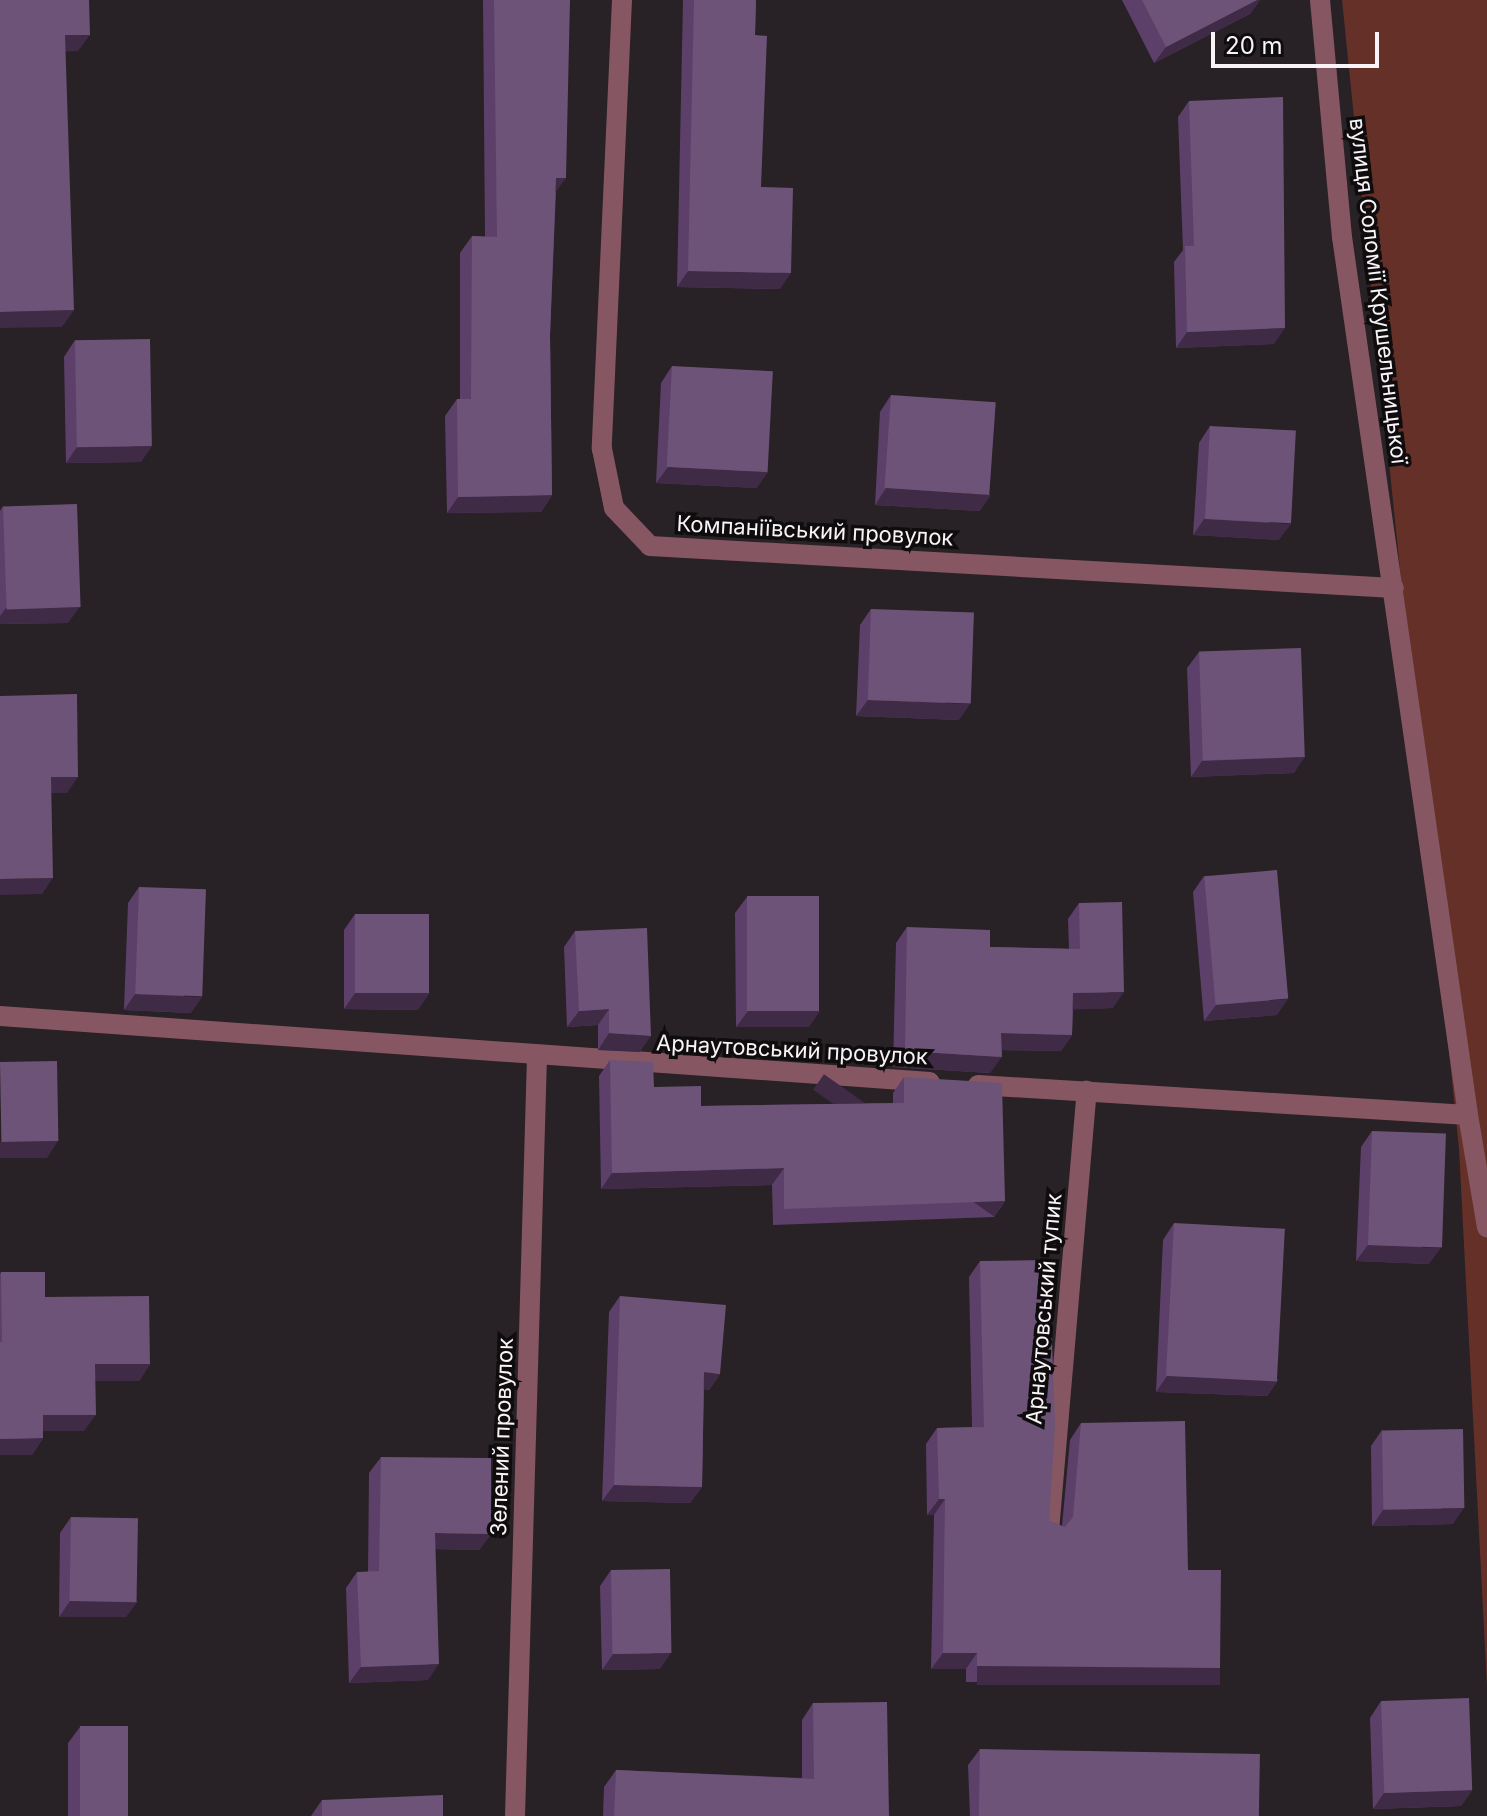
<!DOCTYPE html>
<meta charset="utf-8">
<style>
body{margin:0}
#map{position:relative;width:1487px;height:1816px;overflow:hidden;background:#282125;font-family:Inter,sans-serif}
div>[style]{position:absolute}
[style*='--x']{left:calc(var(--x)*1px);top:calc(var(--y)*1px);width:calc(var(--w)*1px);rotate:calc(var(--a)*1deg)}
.green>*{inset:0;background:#643028}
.minor>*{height:20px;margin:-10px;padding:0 10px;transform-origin:10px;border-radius:10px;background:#865762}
.wall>*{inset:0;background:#5c4069}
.shaded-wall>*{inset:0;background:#402b47;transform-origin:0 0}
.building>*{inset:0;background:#6d5378;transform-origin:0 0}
span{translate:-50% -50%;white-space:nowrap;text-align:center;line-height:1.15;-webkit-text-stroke:7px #0f0c0e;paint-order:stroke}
.street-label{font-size:22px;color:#f8f3f6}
.scale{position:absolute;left:1211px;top:32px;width:168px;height:36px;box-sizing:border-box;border:4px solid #f8f3f6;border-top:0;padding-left:10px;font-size:24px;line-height:28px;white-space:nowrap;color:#f8f3f6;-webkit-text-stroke:6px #0f0c0e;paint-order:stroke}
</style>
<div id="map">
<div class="green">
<div style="clip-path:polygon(1342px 0,1487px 0,1487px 1687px,1459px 1149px)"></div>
</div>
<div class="minor">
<div style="--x:622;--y:0;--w:449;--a:92.6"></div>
<div style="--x:602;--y:449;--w:60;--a:78.5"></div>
<div style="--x:614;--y:508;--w:52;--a:46.5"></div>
<div style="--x:650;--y:546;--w:745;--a:3.23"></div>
<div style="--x:1320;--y:0;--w:238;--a:84.7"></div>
<div style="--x:1342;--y:237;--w:887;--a:81.83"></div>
<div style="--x:0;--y:1016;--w:932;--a:4.06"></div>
<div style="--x:978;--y:1085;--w:491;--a:3.5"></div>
<div style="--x:1468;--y:1115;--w:114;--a:80.4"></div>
<div style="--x:1049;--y:1531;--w:442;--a:-85.1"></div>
<div style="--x:515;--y:1816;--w:757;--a:-88.34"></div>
</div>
<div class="wall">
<div style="clip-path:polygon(483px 0,570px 0,556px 192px,550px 335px,552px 495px,541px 512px,447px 513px,445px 416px,457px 399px,460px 399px,460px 253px,472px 236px,485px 237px)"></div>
<div style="clip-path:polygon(683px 0,756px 0,755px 35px,761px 187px,780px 289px,677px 287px)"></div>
<div style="clip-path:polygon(1122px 0,1260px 0,1250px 14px,1154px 63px)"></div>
<div style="clip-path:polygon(1189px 101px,1274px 344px,1176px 348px,1174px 262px,1183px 250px,1178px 117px)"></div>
<div style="clip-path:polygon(75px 340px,141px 462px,66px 463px,64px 357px)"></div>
<div style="clip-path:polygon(672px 366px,757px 488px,656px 483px,661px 383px)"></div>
<div style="clip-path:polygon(891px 395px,980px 511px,875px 505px,880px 412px)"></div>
<div style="clip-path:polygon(1210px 426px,1279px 540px,1193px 535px,1199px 443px)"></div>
<div style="clip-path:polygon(3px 506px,68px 623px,0 624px,0 511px)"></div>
<div style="clip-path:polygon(871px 609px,959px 720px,856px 716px,860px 625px)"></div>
<div style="clip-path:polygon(1199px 652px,1294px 773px,1191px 777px,1187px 668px)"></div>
<div style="clip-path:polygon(1204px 876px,1277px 1015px,1204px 1021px,1193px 892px)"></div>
<div style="clip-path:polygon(139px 887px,191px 1013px,124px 1010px,128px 903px)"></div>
<div style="clip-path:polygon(747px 897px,809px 1027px,736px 1027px,735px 913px)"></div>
<div style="clip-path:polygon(1079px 903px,1113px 1008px,1073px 1009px,1072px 1035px,1061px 1051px,1002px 1050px,990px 1073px,893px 1067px,896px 943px,907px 927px,990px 947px,1069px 949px,1068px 919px)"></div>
<div style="clip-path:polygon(355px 914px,418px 1010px,344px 1009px,344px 930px)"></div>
<div style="clip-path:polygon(575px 931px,640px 1052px,598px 1050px,598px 1025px,567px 1027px,564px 947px)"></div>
<div style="clip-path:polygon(610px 1060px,654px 1087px,701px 1106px,893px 1103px,893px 1093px,904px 1077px,1005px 1201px,994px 1217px,773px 1225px,772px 1185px,601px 1189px,599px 1076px)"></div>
<div style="clip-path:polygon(1372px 1131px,1429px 1264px,1356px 1261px,1361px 1147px)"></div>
<div style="clip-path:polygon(1174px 1223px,1278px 1380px,1267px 1396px,1156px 1392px,1163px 1240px)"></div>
<div style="clip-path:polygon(980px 1261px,1049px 1521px,1062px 1526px,1070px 1440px,1081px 1423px,1188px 1570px,1208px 1684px,966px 1682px,966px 1669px,931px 1669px,934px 1515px,927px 1515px,926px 1444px,937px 1428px,972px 1427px,969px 1277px)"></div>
<div style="clip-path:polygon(1px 1272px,45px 1297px,150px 1364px,139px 1381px,95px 1381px,84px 1431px,43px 1431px,43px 1438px,32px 1455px,0 1455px,0 1274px)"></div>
<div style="clip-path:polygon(620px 1296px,720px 1374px,709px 1390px,704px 1389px,702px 1487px,690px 1503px,602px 1501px,609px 1312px)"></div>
<div style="clip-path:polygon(1382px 1430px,1453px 1524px,1372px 1526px,1371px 1446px)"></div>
<div style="clip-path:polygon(381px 1457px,491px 1534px,479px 1550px,435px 1549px,428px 1680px,349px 1683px,346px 1588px,357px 1572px,368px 1572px,369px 1473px)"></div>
<div style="clip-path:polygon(71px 1517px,126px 1617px,59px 1617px,60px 1533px)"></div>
<div style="clip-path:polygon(611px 1570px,660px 1669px,602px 1670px,600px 1586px)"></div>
<div style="clip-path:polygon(1381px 1701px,1472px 1790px,1461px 1806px,1373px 1809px,1370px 1718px)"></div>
<div style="clip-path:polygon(813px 1703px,889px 1816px,603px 1816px,604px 1787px,616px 1770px,802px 1778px,802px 1720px)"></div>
<div style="clip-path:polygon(80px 1727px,128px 1816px,68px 1816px,68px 1743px)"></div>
<div style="clip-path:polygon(980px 1749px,1260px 1816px,970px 1816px,968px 1765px)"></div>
<div style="clip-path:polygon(322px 1800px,443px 1816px,311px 1816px)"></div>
</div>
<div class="shaded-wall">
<div style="clip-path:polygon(1257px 0,1260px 0,1250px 14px,1154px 63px,1166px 47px)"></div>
<div style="clip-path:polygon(65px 35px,90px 35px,78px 51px,54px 52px)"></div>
<div style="clip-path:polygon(556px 178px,566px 178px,554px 194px)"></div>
<div style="clip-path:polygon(688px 271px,791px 273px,780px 289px,677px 287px)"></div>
<div style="clip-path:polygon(74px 310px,62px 327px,0 328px,0 312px)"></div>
<div style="clip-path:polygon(1285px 328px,1274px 344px,1176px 348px,1187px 332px)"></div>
<div style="clip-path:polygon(152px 446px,141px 462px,66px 463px,77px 447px)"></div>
<div style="clip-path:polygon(668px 467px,768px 472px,757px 488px,656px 483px)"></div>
<div style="clip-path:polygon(886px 488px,991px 495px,980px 511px,875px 505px)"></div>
<div style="clip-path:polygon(552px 495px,541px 512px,447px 513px,458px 497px)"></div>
<div style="clip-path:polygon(1204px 519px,1291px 524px,1279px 540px,1193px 535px)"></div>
<div style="clip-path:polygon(80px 607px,68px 623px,0 624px,0 616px,6px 608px)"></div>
<div style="clip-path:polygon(868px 700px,970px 704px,959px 720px,856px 716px)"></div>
<div style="clip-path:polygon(1305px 757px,1294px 773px,1191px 777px,1202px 761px)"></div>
<div style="clip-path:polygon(51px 777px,78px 777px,67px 793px,40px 793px)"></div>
<div style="clip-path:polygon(53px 878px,42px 894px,0 895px,0 879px)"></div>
<div style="clip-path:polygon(1124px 992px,1113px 1008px,1062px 1010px,1073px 993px)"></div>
<div style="clip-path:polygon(355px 993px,430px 993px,418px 1010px,344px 1009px)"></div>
<div style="clip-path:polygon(135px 994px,202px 997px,191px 1013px,124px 1010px)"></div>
<div style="clip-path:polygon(1288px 999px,1277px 1015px,1204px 1021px,1216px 1005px)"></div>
<div style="clip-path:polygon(609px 1009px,598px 1025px,567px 1027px,579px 1011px)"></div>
<div style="clip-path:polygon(748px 1011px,820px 1011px,809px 1027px,736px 1027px)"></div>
<div style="clip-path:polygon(609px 1033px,651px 1036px,640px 1052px,598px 1050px)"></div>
<div style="clip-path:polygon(1001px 1033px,1072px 1035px,1061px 1051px,990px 1050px)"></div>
<div style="clip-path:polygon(905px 1051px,1002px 1057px,990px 1073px,893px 1067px)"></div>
<div style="clip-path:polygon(58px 1141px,47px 1158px,0 1158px,0 1142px)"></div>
<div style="clip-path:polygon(784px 1168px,772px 1185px,601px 1189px,612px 1173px)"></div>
<div style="left:1005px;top:1201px;width:19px;height:221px;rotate:125deg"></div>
<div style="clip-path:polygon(1368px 1245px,1441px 1248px,1429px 1264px,1356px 1261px)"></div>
<div style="clip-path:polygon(95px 1364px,150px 1364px,139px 1381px,84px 1381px)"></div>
<div style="clip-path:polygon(704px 1372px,720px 1374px,709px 1390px,693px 1388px)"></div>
<div style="clip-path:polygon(1167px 1376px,1278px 1380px,1267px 1396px,1156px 1392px)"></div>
<div style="clip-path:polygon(43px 1415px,96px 1415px,84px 1431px,32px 1431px)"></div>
<div style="clip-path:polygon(43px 1438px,32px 1455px,0 1455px,0 1439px)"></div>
<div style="clip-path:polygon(614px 1485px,702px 1487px,690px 1503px,602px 1501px)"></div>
<div style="clip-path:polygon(939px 1499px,945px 1499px,934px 1515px,927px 1515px)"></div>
<div style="clip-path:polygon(1464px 1508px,1453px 1524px,1372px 1526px,1383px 1510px)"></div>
<div style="clip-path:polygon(435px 1533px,491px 1534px,479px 1550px,423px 1549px)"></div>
<div style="clip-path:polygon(70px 1601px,138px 1601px,126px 1617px,59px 1617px)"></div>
<div style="clip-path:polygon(671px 1653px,660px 1669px,602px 1670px,613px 1654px)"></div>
<div style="clip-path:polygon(943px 1653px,977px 1653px,966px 1669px,931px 1669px)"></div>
<div style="clip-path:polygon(439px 1664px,428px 1680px,349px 1683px,361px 1667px)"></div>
<div style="left:977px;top:1666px;width:243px;height:19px"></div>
<div style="clip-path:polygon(1472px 1790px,1461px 1806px,1373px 1809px,1384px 1793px)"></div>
</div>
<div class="building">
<div style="clip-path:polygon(0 0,89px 0,90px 35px,65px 35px,74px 310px,0 312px)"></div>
<div style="clip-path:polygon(494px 0,570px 0,566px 178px,556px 178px,550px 335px,552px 495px,458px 497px,457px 399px,471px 399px,472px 236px,497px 237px)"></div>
<div style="clip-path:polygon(694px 0,756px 0,755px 35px,767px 36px,761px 187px,793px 188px,791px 273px,688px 271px)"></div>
<div style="clip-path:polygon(1142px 0,1257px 0,1166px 47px)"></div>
<div style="clip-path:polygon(1283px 97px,1285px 328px,1187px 332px,1185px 246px,1194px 246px,1189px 101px)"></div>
<div style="left:150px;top:339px;width:107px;height:75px;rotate:89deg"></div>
<div style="left:672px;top:366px;width:101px;height:101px;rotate:3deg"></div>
<div style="left:891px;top:395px;width:105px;height:93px;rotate:4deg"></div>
<div style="left:1210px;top:426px;width:86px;height:93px;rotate:3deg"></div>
<div style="left:77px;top:504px;width:103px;height:74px;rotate:88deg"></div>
<div style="left:871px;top:609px;width:103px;height:91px;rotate:2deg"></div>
<div style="left:1301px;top:648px;width:109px;height:102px;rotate:88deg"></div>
<div style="clip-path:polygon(77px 694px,78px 777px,51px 777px,53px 878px,0 879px,0 696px)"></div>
<div style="left:1277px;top:870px;width:129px;height:73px;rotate:85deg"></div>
<div style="left:139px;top:887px;width:67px;height:107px;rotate:2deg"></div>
<div style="left:819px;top:896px;width:115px;height:72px;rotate:90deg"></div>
<div style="clip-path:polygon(1122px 902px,1124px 992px,1073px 993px,1072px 1035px,1001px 1033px,1002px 1057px,905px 1051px,907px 927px,990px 930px,990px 947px,1080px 949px,1079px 903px)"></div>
<div style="left:355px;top:914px;width:74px;height:79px"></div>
<div style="clip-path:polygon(647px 928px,651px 1036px,609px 1033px,609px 1009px,579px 1011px,575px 931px)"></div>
<div style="clip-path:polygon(610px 1060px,653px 1062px,654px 1087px,701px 1086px,701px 1106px,904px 1103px,904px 1077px,1002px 1083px,1005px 1201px,784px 1209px,784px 1168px,612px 1173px)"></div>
<div style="left:57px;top:1061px;width:80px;height:57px;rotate:89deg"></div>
<div style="left:1372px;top:1131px;width:74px;height:114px;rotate:2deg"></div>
<div style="left:1174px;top:1223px;width:111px;height:153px;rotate:3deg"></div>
<div style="clip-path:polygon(1049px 1260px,1055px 1424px,1049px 1521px,1065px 1527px,1073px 1517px,1081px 1423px,1185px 1421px,1188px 1570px,1221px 1570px,1220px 1668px,977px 1666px,977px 1653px,943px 1653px,945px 1499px,939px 1499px,937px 1428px,984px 1427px,980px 1261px)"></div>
<div style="clip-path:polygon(1px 1272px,45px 1272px,45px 1297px,149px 1296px,150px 1364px,95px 1364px,96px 1415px,43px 1415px,43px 1438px,0 1439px,0 1342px,2px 1342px)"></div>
<div style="clip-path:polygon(620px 1296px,726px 1305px,720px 1374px,704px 1372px,702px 1487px,614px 1485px)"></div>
<div style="left:1463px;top:1429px;width:79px;height:81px;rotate:89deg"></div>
<div style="clip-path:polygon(381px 1457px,491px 1458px,491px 1534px,435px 1533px,439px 1664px,361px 1667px,357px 1572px,379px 1571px)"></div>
<div style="left:71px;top:1517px;width:67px;height:84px;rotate:1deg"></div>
<div style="left:670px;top:1569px;width:84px;height:59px;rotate:89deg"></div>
<div style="left:1469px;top:1698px;width:92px;height:88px;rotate:88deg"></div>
<div style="clip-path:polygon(887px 1702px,889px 1816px,614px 1816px,616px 1770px,814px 1779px,813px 1703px)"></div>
<div style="left:128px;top:1726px;width:90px;height:48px;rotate:90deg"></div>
<div style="left:980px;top:1749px;width:280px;height:67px;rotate:1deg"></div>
<div style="clip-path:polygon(443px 1795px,443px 1816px,322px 1816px,322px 1800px)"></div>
</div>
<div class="street-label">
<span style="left:1378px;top:291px;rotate:83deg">вулиця Соломії Крушельницької</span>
<span style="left:815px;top:531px;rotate:3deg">Компаніївський провулок</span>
<span style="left:792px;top:1050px;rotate:3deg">Арнаутовський провулок</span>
<span style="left:1044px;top:1309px;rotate:-85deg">Арнаутовський тупик</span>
<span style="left:502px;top:1437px;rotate:-88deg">Зелений провулок</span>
</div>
<div class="scale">20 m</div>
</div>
